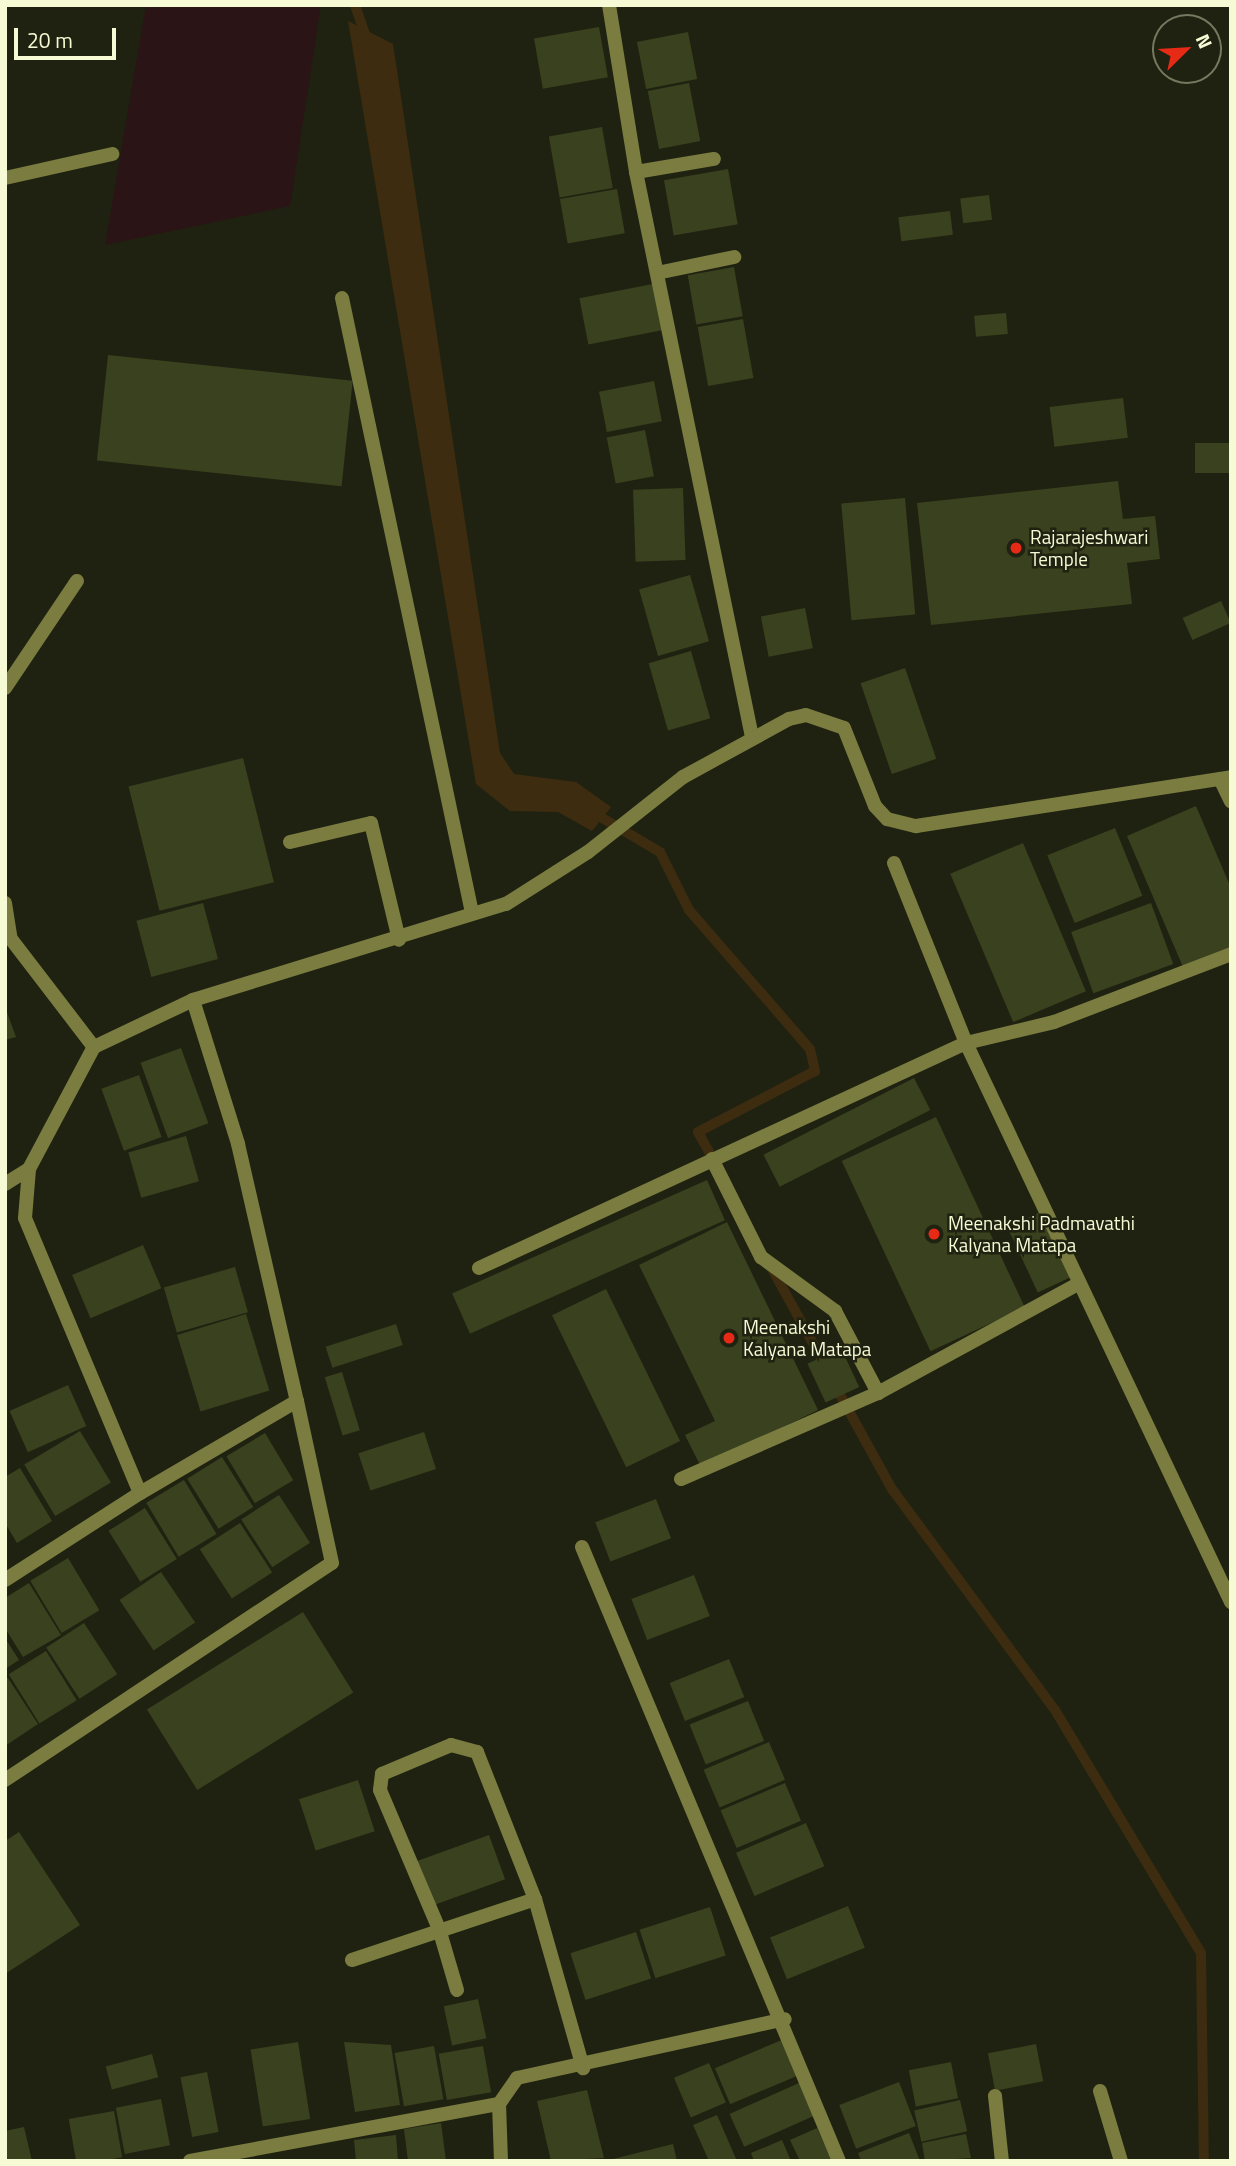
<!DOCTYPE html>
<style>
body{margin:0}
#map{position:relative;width:1236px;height:2166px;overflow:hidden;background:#1f2210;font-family:"Titillium Web",sans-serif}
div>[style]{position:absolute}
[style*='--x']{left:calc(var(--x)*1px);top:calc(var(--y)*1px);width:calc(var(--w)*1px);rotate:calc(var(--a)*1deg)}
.green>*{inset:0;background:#2b1415}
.water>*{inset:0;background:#3d2c0f}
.stream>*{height:10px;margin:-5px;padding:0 5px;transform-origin:5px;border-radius:5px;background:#3d2c0f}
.building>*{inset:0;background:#3a411e;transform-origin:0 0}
.service>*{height:14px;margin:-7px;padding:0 7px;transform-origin:7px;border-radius:7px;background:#7a7c40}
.minor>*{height:14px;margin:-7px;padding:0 7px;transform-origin:7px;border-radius:7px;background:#7a7c40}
.dots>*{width:19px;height:19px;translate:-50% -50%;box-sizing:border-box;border:4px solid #1f2210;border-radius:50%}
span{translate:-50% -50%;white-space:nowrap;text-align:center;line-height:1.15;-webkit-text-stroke:5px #1f2210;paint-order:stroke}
.poi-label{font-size:19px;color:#f7fbd5}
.left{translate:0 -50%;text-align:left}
.frame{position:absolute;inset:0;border:7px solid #f7fbd5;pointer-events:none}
.north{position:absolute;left:1152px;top:14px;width:70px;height:70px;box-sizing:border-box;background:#1f2210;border:2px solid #75795f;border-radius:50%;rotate:66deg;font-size:19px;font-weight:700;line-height:28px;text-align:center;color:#f7fbd5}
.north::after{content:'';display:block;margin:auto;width:24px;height:32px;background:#e62a16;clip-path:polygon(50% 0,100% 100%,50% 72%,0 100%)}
.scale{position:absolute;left:14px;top:28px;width:102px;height:32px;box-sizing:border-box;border:4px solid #f7fbd5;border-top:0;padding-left:9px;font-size:21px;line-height:24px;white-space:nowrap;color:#f7fbd5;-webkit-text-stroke:5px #1f2210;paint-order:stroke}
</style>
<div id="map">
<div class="green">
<div style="clip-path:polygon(146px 5px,321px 5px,290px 206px,105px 245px)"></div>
</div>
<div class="water">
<div style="clip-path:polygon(348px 21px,393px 44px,500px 753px,514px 774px,576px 782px,611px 807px,592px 831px,558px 812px,510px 811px,476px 784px)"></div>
</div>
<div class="stream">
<div style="--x:355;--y:5;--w:39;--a:71"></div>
<div style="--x:592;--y:812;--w:79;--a:30.5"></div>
<div style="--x:660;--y:852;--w:65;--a:63.4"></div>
<div style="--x:689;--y:910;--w:184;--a:49"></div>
<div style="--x:810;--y:1049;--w:23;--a:77"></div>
<div style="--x:815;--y:1071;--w:132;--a:152.5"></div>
<div style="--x:698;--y:1132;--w:35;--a:61"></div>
<div style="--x:771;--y:1267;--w:116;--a:61.2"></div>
<div style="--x:834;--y:1384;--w:120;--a:61.1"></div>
<div style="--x:892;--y:1489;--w:275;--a:53.6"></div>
<div style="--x:1055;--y:1710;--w:283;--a:59"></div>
<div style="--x:1201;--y:1953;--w:208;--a:89.2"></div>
</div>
<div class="building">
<div style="left:599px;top:27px;width:51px;height:66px;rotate:80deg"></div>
<div style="left:688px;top:32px;width:48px;height:52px;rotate:79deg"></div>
<div style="left:689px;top:83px;width:59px;height:42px;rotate:79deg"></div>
<div style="left:602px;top:127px;width:62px;height:54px;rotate:80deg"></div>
<div style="left:728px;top:169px;width:56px;height:65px;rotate:80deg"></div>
<div style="left:617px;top:189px;width:45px;height:58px;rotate:80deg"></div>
<div style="left:989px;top:195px;width:25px;height:29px;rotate:83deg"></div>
<div style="left:950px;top:211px;width:24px;height:52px;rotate:83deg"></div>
<div style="left:734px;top:267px;width:50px;height:47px;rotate:80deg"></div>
<div style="left:653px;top:284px;width:47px;height:75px;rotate:79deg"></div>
<div style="left:1006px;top:313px;width:21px;height:32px;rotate:85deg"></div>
<div style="left:743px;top:319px;width:60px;height:46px;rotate:80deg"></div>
<div style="left:108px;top:355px;width:246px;height:106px;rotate:6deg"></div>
<div style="left:654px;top:381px;width:41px;height:56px;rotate:79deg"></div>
<div style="left:1123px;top:398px;width:40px;height:74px;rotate:83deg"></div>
<div style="left:645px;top:430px;width:47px;height:39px;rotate:79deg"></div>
<div style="left:1231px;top:443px;width:30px;height:36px;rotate:90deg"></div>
<div style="clip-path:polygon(1118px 481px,1123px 519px,1155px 516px,1160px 559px,1127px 563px,1132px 604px,931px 625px,917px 503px)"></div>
<div style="left:683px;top:488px;width:72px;height:50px;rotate:88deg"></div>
<div style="left:905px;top:498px;width:117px;height:64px;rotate:85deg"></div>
<div style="left:690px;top:575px;width:69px;height:53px;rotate:74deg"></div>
<div style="left:1221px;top:601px;width:24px;height:42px;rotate:66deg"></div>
<div style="left:805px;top:608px;width:41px;height:45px;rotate:79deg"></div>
<div style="left:691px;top:651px;width:70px;height:44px;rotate:74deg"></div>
<div style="left:905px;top:668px;width:96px;height:47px;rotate:71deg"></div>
<div style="left:243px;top:758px;width:128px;height:118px;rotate:76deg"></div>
<div style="clip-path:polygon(1196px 806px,1231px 888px,1231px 947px,1183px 967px,1127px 836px)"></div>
<div style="left:1115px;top:828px;width:73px;height:73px;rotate:68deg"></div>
<div style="left:1023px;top:843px;width:161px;height:79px;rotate:67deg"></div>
<div style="left:203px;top:903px;width:58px;height:69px;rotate:75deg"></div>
<div style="left:1151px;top:903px;width:65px;height:85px;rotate:70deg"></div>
<div style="clip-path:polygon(5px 1007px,16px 1037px,5px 1040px)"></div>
<div style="left:181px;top:1048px;width:80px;height:43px;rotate:70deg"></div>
<div style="left:139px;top:1075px;width:66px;height:40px;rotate:70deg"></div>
<div style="left:914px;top:1078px;width:36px;height:169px;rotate:63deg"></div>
<div style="left:936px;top:1117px;width:210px;height:104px;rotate:65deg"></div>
<div style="left:186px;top:1136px;width:47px;height:60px;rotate:74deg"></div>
<div style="left:707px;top:1180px;width:44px;height:279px;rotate:66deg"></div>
<div style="left:1040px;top:1212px;width:72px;height:36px;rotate:65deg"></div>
<div style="clip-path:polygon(727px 1222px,818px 1410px,701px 1467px,685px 1435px,715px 1421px,639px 1265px)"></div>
<div style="left:143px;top:1245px;width:47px;height:77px;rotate:67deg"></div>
<div style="left:235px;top:1267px;width:47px;height:74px;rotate:74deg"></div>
<div style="left:606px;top:1289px;width:169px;height:60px;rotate:64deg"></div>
<div style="left:246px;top:1314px;width:80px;height:72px;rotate:73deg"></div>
<div style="left:396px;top:1324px;width:22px;height:74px;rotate:72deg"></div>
<div style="left:841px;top:1348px;width:43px;height:37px;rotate:65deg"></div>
<div style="left:342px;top:1372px;width:61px;height:18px;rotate:73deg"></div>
<div style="left:68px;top:1385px;width:45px;height:64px;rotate:66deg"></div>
<div style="left:80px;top:1431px;width:60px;height:65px;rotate:59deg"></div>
<div style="left:424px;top:1432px;width:39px;height:69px;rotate:72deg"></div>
<div style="left:265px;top:1433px;width:55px;height:45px;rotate:59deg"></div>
<div style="left:222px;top:1457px;width:59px;height:41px;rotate:58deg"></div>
<div style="clip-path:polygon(20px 1468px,52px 1521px,17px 1543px,5px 1523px,5px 1477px)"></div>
<div style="left:184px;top:1480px;width:63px;height:44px;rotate:59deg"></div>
<div style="left:279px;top:1495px;width:57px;height:45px;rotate:57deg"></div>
<div style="left:656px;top:1499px;width:42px;height:65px;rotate:69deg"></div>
<div style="left:145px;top:1508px;width:60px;height:43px;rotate:58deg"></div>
<div style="left:240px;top:1523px;width:59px;height:48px;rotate:57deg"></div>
<div style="left:68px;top:1558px;width:61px;height:44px;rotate:59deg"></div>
<div style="left:161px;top:1572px;width:61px;height:50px;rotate:56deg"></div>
<div style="left:694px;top:1575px;width:44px;height:67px;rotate:69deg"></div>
<div style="clip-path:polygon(29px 1583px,61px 1635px,23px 1657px,5px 1628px,5px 1598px)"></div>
<div style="left:303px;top:1612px;width:95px;height:184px;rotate:58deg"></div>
<div style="left:84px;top:1623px;width:61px;height:45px;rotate:57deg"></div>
<div style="clip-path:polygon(5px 1638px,19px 1660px,5px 1669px)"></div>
<div style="left:46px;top:1651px;width:58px;height:44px;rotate:58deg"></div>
<div style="left:729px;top:1659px;width:41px;height:64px;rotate:68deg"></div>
<div style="clip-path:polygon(8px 1678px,38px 1724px,5px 1746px,5px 1679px)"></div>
<div style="left:748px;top:1701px;width:43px;height:63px;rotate:68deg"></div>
<div style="left:769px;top:1742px;width:41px;height:71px;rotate:67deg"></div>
<div style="left:358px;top:1780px;width:54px;height:62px;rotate:72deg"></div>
<div style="left:785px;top:1783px;width:41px;height:70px;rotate:67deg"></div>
<div style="left:806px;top:1823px;width:47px;height:76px;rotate:67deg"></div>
<div style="clip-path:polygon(19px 1832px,80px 1925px,5px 1974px,5px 1841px)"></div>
<div style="left:489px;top:1835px;width:47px;height:80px;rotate:70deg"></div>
<div style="left:848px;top:1906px;width:45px;height:84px;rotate:68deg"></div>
<div style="left:710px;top:1907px;width:51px;height:74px;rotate:72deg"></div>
<div style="left:636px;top:1932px;width:49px;height:69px;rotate:72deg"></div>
<div style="left:478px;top:1999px;width:40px;height:35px;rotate:78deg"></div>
<div style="left:784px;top:2039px;width:39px;height:75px;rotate:67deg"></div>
<div style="left:298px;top:2042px;width:78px;height:48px;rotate:81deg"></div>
<div style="clip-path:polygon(344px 2042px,391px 2045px,400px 2105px,355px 2112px)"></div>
<div style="left:1036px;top:2044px;width:38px;height:49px;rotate:79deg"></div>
<div style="left:434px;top:2046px;width:54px;height:40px;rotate:80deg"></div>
<div style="left:483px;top:2046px;width:47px;height:45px;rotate:80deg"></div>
<div style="left:152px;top:2054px;width:24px;height:48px;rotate:75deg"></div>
<div style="left:951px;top:2062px;width:37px;height:43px;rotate:79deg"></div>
<div style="left:709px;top:2063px;width:43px;height:38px;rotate:67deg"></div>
<div style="left:207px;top:2072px;width:61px;height:27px;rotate:79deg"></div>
<div style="left:899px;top:2082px;width:47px;height:64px;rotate:69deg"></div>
<div style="left:799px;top:2083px;width:36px;height:76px;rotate:66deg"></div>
<div style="clip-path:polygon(587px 2090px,604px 2158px,551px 2161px,537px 2101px)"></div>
<div style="left:161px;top:2099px;width:47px;height:46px;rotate:79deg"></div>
<div style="left:960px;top:2100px;width:32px;height:47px;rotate:77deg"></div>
<div style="left:114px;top:2111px;width:47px;height:46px;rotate:80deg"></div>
<div style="clip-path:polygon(717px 2115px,737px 2161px,709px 2161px,693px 2125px)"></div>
<div style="clip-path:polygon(441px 2123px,446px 2161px,408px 2161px,404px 2129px)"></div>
<div style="clip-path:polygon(24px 2127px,32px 2161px,5px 2161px,5px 2131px)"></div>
<div style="clip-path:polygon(817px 2128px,832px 2161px,800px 2161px,790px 2140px)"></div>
<div style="clip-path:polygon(909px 2133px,920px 2161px,861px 2161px,858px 2153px)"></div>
<div style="clip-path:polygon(966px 2134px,971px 2158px,925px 2161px,922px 2143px)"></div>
<div style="clip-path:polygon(396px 2135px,398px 2161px,356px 2161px,354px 2140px)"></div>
<div style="clip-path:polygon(782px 2140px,791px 2161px,754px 2161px,751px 2153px)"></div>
<div style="clip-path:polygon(673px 2144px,677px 2161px,610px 2161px,609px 2160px)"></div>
</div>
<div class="service">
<div style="--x:290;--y:842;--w:83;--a:-13.2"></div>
<div style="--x:371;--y:823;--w:120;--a:76.5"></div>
<div style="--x:894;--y:863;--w:194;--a:68.2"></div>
<div style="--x:966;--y:1043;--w:619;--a:64.64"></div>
<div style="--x:712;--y:1159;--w:110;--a:63.4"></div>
<div style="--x:761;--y:1257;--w:92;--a:36.1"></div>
<div style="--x:835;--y:1311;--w:93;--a:62.3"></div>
<div style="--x:479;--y:1268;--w:536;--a:-24.8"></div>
<div style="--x:966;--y:1043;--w:90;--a:-13.4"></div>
<div style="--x:681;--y:1479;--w:215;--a:-23.6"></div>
<div style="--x:878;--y:1393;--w:228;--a:-28.6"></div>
</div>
<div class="minor">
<div style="--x:609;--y:5;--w:169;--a:80.8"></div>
<div style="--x:636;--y:172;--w:577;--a:78.4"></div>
<div style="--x:636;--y:172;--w:79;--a:-9.5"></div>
<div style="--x:5;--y:178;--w:110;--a:-12.6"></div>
<div style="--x:657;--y:273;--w:79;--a:-11.7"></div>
<div style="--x:342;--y:298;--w:629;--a:78.06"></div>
<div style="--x:5;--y:688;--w:129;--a:-56.1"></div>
<div style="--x:1220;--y:779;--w:25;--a:64"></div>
<div style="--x:5;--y:903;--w:36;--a:81"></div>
<div style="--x:11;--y:939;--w:136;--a:52.5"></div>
<div style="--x:193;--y:1000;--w:151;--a:72.6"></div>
<div style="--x:238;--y:1144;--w:264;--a:77.1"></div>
<div style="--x:1054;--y:1022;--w:190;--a:-21"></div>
<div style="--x:5;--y:1184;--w:28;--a:-32"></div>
<div style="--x:29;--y:1169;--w:138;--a:-62"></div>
<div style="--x:94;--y:1047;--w:110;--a:-25.4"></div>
<div style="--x:193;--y:1000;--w:327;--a:-17.1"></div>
<div style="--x:506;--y:904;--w:97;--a:-32.4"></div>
<div style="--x:588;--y:852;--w:121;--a:-38.3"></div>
<div style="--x:683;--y:777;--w:121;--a:-28.7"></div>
<div style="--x:789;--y:719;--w:17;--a:-13"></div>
<div style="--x:806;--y:715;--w:40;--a:18.9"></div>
<div style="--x:844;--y:728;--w:84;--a:68.3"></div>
<div style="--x:875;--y:806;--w:18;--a:47"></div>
<div style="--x:887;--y:819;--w:30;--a:14"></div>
<div style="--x:916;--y:826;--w:319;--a:-8.8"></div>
<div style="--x:582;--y:1547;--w:666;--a:67.29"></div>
<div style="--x:5;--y:1580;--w:161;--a:-32.8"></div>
<div style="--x:140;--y:1493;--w:298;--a:-112.7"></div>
<div style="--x:25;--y:1218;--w:49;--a:-85.3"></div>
<div style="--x:5;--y:1780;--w:392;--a:-33.6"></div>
<div style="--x:332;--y:1563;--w:166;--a:-102.2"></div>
<div style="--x:297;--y:1401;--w:182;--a:149.6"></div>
<div style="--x:352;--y:1960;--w:193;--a:-18.4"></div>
<div style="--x:457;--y:1990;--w:64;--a:-106.4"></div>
<div style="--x:439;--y:1929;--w:151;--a:-113"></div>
<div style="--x:380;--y:1790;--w:16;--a:-83"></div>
<div style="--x:382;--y:1774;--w:75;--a:-22.8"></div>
<div style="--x:451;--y:1745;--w:27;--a:15"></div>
<div style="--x:477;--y:1752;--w:158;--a:68.5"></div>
<div style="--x:535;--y:1899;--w:176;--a:74.1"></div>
<div style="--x:1100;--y:2091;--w:73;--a:73.3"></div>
<div style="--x:995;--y:2096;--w:65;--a:83.9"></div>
<div style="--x:190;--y:2161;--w:314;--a:-10.5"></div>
<div style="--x:501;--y:2161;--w:57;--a:-92"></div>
<div style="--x:499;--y:2104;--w:32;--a:-55"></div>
<div style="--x:517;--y:2078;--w:274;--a:-12.4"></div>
</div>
<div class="dots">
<div style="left:1016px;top:548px;background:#e62a16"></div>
<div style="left:934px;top:1234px;background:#e62a16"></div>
<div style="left:729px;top:1338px;background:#e62a16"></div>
</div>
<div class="poi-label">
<span class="left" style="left:1030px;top:548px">Rajarajeshwari<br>Temple</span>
<span class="left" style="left:948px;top:1234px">Meenakshi Padmavathi<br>Kalyana Matapa</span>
<span class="left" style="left:743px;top:1338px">Meenakshi<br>Kalyana Matapa</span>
</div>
<div class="frame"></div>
<div class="north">N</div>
<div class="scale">20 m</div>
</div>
